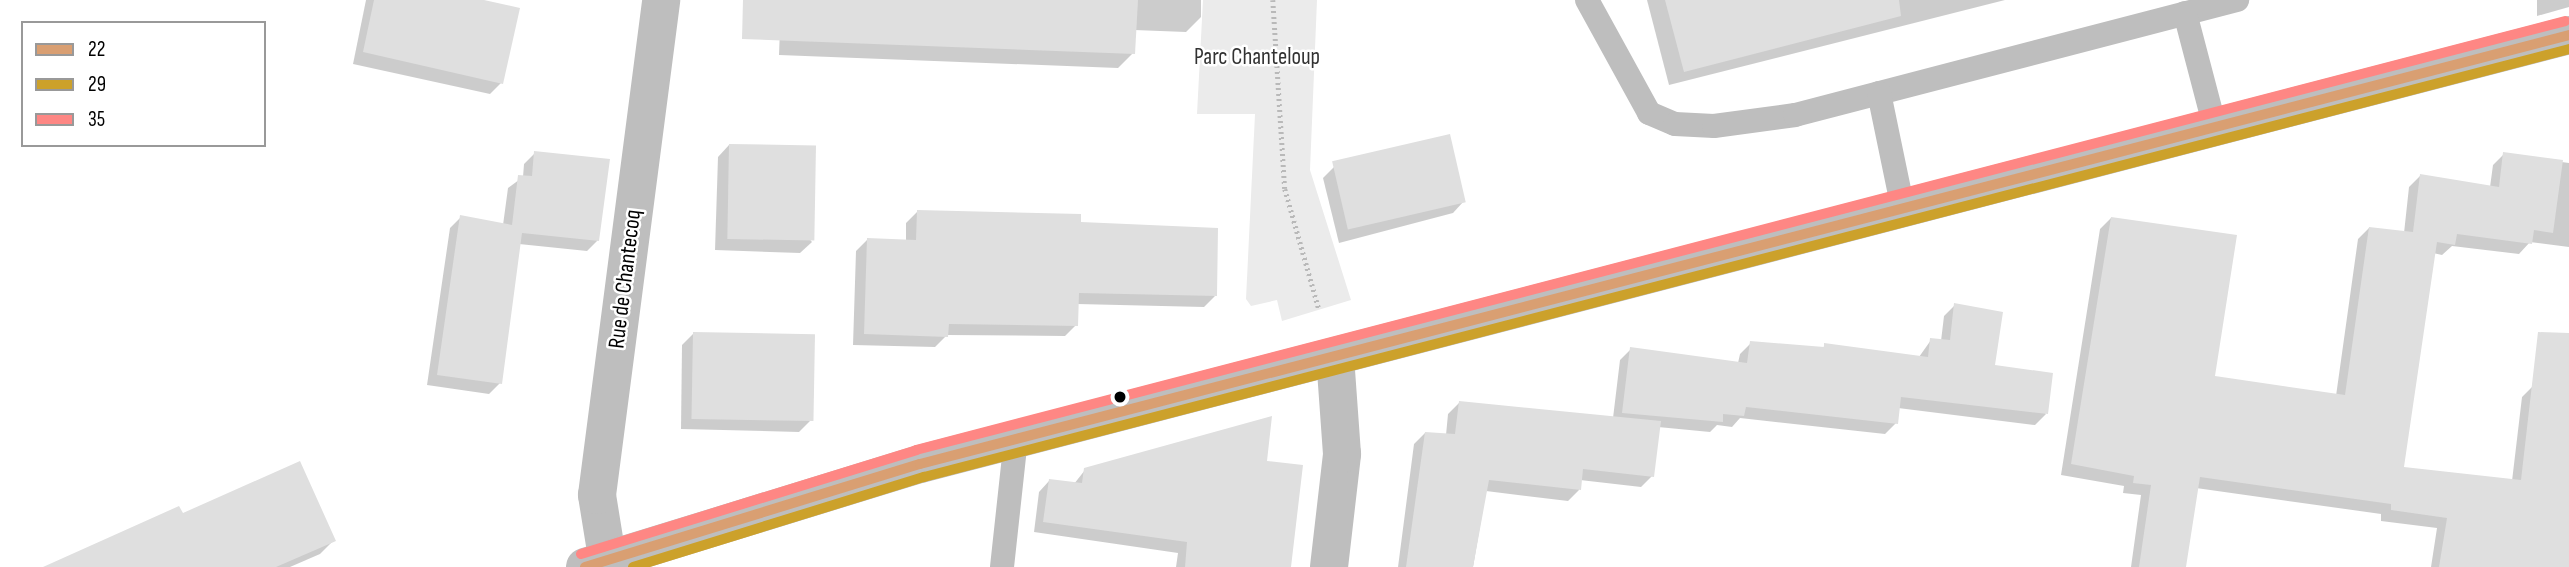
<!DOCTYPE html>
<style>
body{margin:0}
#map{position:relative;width:2569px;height:567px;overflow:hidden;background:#fff;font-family:"Sofia Sans Condensed",sans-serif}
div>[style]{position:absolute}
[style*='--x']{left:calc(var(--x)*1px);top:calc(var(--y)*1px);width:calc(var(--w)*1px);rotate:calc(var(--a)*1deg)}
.green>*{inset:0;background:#ebebeb}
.shadow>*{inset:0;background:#0003}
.building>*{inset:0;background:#dfdfdf;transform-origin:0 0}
.path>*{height:4.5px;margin-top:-2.25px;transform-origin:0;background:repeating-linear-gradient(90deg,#b9b9b9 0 2px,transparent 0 5.5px)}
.service>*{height:24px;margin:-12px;padding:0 12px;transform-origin:12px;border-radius:12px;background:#bebebe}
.minor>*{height:38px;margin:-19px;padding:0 19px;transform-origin:19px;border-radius:19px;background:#bebebe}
.tertiary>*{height:38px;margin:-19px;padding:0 19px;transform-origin:19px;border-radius:19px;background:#bebebe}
.bus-1>*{height:10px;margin:-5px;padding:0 5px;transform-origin:5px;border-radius:5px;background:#d99f72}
.bus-2>*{height:10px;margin:-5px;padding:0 5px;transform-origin:5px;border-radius:5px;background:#cca12b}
.bus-3>*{height:10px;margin:-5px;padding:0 5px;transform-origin:5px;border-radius:5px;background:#fe8784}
.dots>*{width:19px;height:19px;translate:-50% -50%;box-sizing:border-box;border:4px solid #fff;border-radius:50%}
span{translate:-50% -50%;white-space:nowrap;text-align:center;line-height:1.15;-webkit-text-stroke:5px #fff;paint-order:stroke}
.park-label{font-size:23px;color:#323232}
.street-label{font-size:23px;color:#000}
.legend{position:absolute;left:21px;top:21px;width:245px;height:126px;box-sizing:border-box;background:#fff;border:2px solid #999;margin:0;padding:9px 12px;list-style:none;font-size:21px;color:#000}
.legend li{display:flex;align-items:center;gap:14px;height:35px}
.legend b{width:35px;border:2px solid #999}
</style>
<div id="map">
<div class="green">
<div style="clip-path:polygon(1203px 0,1317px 0,1310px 170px,1351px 300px,1282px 321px,1277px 300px,1251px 306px,1246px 299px,1255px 114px,1197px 114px)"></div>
</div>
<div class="shadow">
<div style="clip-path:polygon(366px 0,476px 0,501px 83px,490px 94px,353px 64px)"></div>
<div style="clip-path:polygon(781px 0,1201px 0,1201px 17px,1186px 32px,1134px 30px,1133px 53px,1118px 68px,779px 55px)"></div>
<div style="clip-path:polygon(1647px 0,2005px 0,1669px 85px)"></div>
<div style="clip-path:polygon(2537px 0,2569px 0,2569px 7px,2537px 16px)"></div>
<div style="clip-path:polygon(729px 145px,812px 242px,800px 253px,715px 250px,718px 157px)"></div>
<div style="clip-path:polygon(535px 153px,598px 240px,587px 251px,519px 244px,500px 383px,489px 394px,427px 385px,450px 228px,461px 217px,503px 225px,508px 188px,523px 177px,524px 164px)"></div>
<div style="clip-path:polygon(2504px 154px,2569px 163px,2569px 247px,2530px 242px,2519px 254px,2452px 246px,2442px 255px,2433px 253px,2402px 468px,2512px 481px,2522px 397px,2533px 386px,2569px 391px,2569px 567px,2431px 567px,2437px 528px,2381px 521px,2381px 514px,2196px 488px,2184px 567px,2131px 567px,2141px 495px,2123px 493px,2124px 486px,2061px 475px,2100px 229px,2111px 218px,2213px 378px,2336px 396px,2358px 239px,2369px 228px,2404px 233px,2409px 187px,2420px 176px,2490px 187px,2493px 165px)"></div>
<div style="clip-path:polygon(1334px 167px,1464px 201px,1453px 213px,1339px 243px,1323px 178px)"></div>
<div style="clip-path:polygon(918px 211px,1079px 224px,1215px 296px,1204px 307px,1077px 304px,1076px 325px,1065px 336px,947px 335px,935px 347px,853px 345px,856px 251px,867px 240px,906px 241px,906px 223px)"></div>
<div style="clip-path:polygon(1955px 305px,1993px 367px,2046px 414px,2035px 425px,1898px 408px,1896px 423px,1885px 434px,1740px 418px,1732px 427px,1717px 425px,1710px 432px,1658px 427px,1652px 476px,1641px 487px,1580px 480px,1579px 490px,1568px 501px,1486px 491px,1473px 567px,1398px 567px,1414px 444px,1425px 433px,1446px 435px,1448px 414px,1459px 403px,1613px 418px,1620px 360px,1631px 349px,1738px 363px,1740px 354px,1751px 343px,1822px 349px,1825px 345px,1919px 357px,1931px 340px,1941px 341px,1944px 316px)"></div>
<div style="clip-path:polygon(693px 334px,810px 421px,799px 432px,681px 429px,682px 345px)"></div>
<div style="clip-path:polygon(1265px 462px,1289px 567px,1176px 567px,1178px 553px,1034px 532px,1039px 492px,1049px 481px,1074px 484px,1085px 470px)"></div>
<div style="clip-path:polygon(182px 515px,334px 540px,320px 554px,290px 567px,47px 567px)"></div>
</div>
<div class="building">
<div style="clip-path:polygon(374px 0,484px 0,520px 8px,503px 84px,363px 52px)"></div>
<div style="clip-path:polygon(743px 0,1138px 0,1135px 54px,742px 39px)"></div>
<div style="clip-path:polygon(1665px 0,1899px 0,1901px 16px,1684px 72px)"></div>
<div style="left:1450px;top:134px;width:70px;height:121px;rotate:77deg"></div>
<div style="left:729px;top:144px;width:87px;height:95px;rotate:1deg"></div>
<div style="clip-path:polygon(534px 151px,610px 159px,599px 241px,522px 233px,502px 384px,437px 375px,460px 215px,512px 225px,518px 175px,532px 176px)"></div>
<div style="clip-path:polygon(2503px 152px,2563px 160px,2553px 233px,2534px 230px,2532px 244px,2457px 234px,2455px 245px,2437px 242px,2404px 467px,2521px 480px,2538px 332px,2569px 333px,2569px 567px,2439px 567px,2447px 518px,2391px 510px,2391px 504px,2200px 477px,2186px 567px,2139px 567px,2151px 485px,2133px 483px,2134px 476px,2071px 464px,2111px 217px,2237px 235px,2215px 376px,2345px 395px,2369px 227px,2413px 232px,2420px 174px,2499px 187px)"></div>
<div style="clip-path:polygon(917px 210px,1081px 214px,1081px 222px,1218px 228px,1217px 296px,1079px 293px,1078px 326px,949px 324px,948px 337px,864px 334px,867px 238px,916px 240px)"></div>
<div style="clip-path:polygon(1954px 303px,2003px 312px,1995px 365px,2053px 373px,2048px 414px,1901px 397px,1898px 424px,1746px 407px,1744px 416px,1723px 414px,1723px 422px,1622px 413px,1630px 347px,1747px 363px,1750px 341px,1824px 347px,1824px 343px,1928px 357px,1930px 338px,1950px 340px)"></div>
<div style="left:693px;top:332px;width:122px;height:87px;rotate:1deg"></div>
<div style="clip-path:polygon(1459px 401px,1661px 421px,1654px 477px,1583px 469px,1581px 490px,1489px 480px,1473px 567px,1406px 567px,1425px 432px,1455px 434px)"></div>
<div style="clip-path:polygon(1272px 416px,1267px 461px,1303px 465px,1291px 567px,1185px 567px,1187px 542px,1043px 522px,1049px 479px,1082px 483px,1084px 468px)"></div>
<div style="clip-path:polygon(300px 461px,336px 541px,276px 567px,43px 567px,179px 506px,183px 513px)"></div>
</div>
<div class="path">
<div style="--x:1273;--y:0;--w:189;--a:86.4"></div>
<div style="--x:1285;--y:189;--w:125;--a:74.2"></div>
</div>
<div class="service">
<div style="--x:1587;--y:0;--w:129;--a:61.2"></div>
<div style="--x:1649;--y:113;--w:28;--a:23"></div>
<div style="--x:1675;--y:124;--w:39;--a:3"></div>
<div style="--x:1714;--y:126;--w:82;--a:-7.7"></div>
<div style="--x:1795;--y:115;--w:457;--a:-14.6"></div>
<div style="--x:2185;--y:13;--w:118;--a:75.3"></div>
<div style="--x:1879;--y:93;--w:118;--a:78.3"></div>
<div style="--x:1002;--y:567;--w:129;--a:-83.8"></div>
</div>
<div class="minor">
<div style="--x:607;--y:557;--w:63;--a:-99.2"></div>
<div style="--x:597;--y:495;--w:499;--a:-82.6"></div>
<div style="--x:1329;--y:567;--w:114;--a:-83.4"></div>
<div style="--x:1342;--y:454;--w:98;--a:-94.1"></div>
</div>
<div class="tertiary">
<div style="--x:585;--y:567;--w:350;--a:-17.1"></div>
<div style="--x:920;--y:464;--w:1704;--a:-14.58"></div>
</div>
<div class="bus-1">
<div style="--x:585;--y:567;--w:350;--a:-17.1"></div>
<div style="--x:920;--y:464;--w:1704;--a:-14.58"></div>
</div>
<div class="bus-2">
<div style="--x:633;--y:567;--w:305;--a:-17.2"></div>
<div style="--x:924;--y:477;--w:1700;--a:-14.58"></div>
</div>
<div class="bus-3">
<div style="--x:581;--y:554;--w:351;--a:-17.2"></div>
<div style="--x:916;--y:450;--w:1704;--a:-14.58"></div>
</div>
<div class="dots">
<div style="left:1120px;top:397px;background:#000"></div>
</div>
<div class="park-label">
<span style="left:1257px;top:57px">Parc Chanteloup</span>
</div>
<div class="street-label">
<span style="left:625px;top:279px;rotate:-83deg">Rue de Chantecoq</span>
</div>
<ul class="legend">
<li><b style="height:9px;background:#d99f72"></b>22</li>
<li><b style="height:9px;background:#cca12b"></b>29</li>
<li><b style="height:9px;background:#fe8784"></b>35</li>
</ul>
</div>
